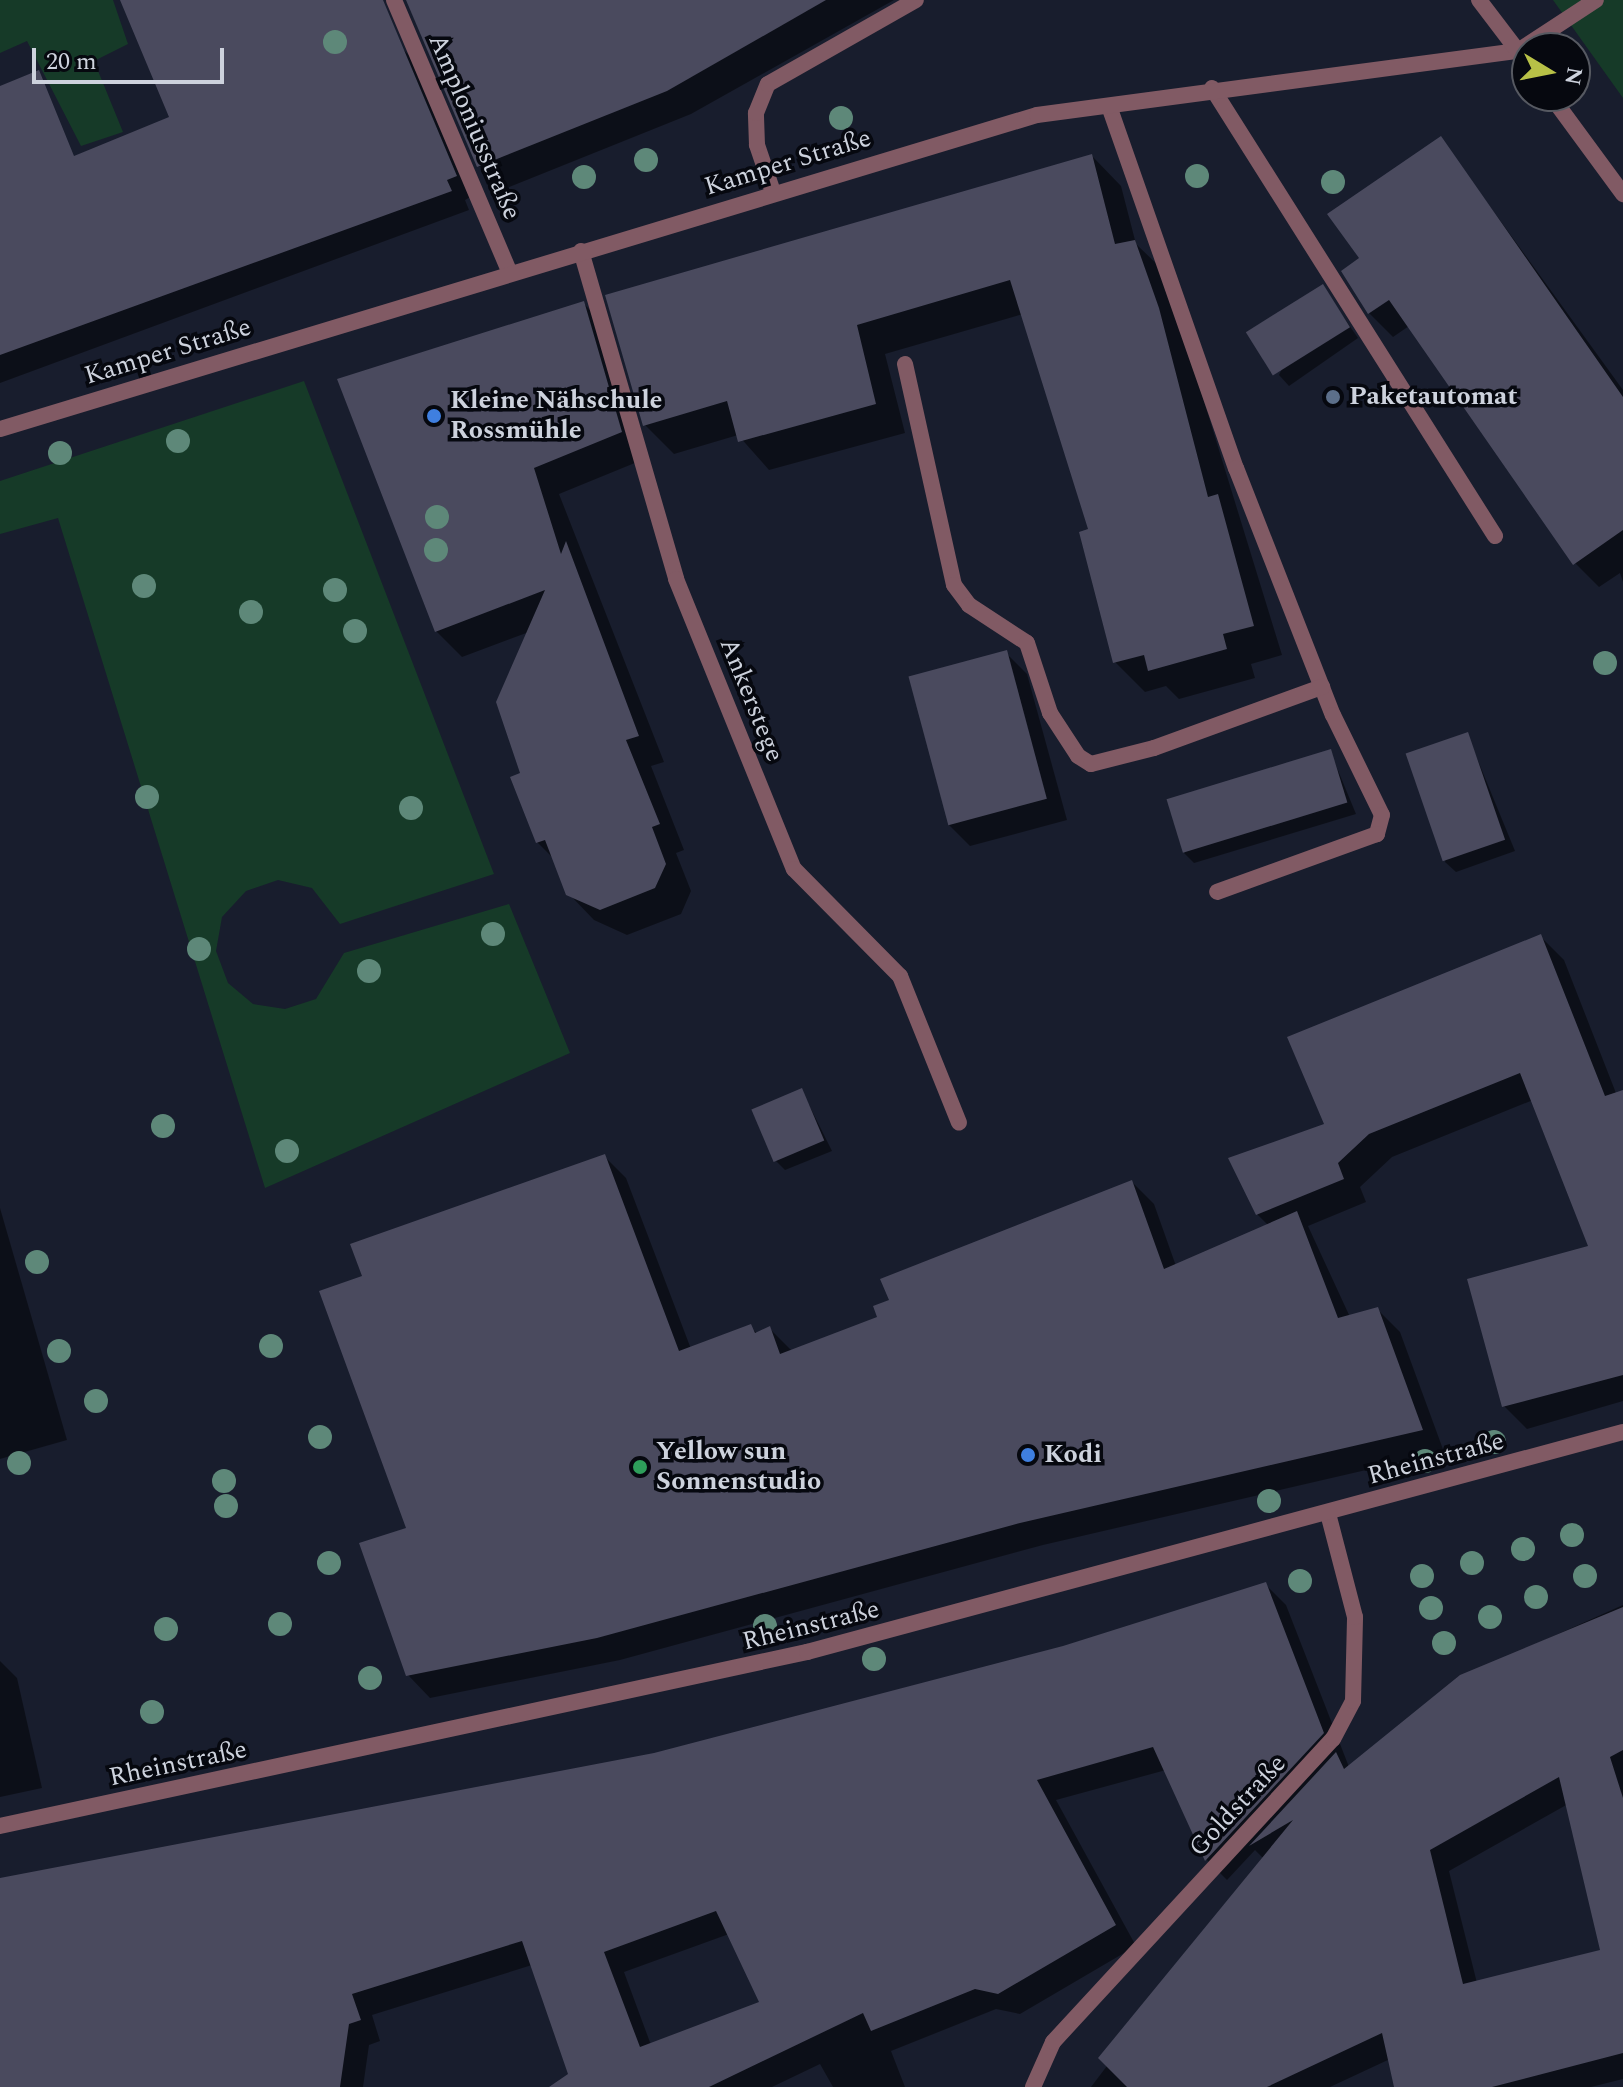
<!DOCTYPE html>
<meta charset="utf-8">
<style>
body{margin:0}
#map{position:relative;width:1623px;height:2087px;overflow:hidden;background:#181d2d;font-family:Spectral,serif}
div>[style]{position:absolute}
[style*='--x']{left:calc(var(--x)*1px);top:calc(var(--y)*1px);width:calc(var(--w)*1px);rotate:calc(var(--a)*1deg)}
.green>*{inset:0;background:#163a28}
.shadow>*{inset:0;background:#0007}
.building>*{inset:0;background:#4a4a5e;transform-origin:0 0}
.service>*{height:16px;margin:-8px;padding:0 8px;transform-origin:8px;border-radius:8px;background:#815a64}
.minor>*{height:16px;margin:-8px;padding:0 8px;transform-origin:8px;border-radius:8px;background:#815a64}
.tertiary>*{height:16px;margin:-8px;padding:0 8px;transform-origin:8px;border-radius:8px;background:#815a64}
.trees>*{width:24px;height:24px;margin:-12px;border-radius:50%;background:#5e8879}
.dots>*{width:22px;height:22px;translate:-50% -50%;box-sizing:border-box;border:4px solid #06080f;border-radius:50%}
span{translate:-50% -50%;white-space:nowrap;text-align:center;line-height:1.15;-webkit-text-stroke:7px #06080f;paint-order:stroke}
.street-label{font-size:26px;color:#cdd2dd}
.poi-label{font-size:26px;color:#cdd2dd;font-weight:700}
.left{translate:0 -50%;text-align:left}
.north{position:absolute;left:1511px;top:32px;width:80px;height:80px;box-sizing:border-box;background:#06080f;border:2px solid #565961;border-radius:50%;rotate:100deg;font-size:22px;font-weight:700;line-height:32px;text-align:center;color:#cdd2dd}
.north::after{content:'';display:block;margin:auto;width:28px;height:36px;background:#b8c147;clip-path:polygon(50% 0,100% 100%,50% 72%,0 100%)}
.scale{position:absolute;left:32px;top:48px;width:192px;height:36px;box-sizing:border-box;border:4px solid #cdd2dd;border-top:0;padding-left:10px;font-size:24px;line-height:28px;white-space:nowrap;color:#cdd2dd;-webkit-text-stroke:6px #06080f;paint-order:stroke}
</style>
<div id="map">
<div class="green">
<div style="clip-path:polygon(0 0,113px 0,128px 44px,94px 61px,123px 132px,81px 146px,27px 41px,0 53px)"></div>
<div style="clip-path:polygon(1553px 0,1623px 0,1623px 98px)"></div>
<div style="clip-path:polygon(304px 381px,494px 874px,340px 924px,312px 888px,278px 880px,246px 891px,222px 917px,216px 951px,228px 983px,253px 1004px,285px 1009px,316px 999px,344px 953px,509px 904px,570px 1053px,265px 1188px,58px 518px,0 534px,0 481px)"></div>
</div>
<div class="shadow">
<div style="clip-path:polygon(140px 0,284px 0,400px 46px,419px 66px,474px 195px,465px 200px,469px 210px,0 383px,0 237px,172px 118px)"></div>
<div style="clip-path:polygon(440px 0,894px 0,691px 114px,502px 190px,479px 166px)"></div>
<div style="clip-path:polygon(1441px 139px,1623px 390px,1623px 582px,1620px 573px,1599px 587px,1575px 563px,1409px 326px,1393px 337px,1369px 313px,1362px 259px)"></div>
<div style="clip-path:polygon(1092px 156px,1121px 186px,1136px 244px,1164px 271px,1282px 655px,1251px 664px,1255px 678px,1179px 699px,1166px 686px,1145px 692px,1115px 662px,1091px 531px,1023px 314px,885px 354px,905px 433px,769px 470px,738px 435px,674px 454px,645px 425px)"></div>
<div style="clip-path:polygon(1322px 286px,1358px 338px,1289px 386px,1279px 375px)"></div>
<div style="clip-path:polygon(583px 303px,609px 329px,647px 458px,559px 494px,664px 762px,651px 766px,684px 850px,676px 853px,691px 891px,681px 914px,627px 935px,594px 920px,568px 893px,555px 860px,537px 842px,522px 774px,529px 632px,462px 657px,436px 631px)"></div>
<div style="clip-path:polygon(1006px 653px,1027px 674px,1067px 820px,970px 846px,949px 825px)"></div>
<div style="clip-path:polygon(1467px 734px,1515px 851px,1456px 872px,1445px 862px)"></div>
<div style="clip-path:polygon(1330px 751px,1356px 814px,1194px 863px,1184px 853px)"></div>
<div style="clip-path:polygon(1541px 937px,1564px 960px,1623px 1111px,1623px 1401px,1527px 1429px,1504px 1406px,1591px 1247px,1533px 1100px,1392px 1157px,1360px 1187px,1366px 1202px,1308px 1226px,1350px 1317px,1378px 1310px,1400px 1332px,1444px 1452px,1043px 1545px,620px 1660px,430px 1698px,408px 1675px,408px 1529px,365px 1277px,604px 1156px,626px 1178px,691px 1349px,750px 1327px,758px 1334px,770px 1329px,792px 1351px,880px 1318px,1132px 1182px,1154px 1204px,1176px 1266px,1269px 1226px,1257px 1214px,1326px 1125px)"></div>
<div style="clip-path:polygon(802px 1091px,832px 1151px,785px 1170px,775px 1160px)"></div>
<div style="clip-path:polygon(0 1208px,67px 1440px,0 1459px)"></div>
<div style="clip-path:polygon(evenodd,1265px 1584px,1286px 1605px,1349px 1767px,1462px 1677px,1623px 1605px,1623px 2079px,1591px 2087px,1397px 2087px,1390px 2059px,1330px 2087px,1091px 2087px,1264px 1859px,1255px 1850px,1227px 1880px,1207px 1860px,1166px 1770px,1056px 1800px,1136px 1946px,1020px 2014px,996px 2009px,891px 2051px,905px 2087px,833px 2087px,820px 2064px,772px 2087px,566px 2087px,573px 2084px,532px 1965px,372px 2015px,380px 2041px,369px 2045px,363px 2087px,0 2087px,0 1879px,655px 1755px,1063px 1648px,1265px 1584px,1568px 1804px,1603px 1952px,1477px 1983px,1449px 1871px,1568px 1804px,1265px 1584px,729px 1934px,761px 2004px,651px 2045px,624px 1972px,729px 1934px)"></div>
<div style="clip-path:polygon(0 1661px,17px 1678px,42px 1788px,0 1797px)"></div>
</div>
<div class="building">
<div style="clip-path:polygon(120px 0,383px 0,457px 176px,447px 180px,452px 191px,0 355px,0 86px,39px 70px,74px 156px,169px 117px)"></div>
<div style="clip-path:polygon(406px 0,826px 0,667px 91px,477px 167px)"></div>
<div style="clip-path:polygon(1441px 136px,1623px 397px,1623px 530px,1573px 565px,1389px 300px,1368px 314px,1341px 271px,1359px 258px,1327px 214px)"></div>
<div style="clip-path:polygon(1092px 154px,1115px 244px,1135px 240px,1159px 308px,1208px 497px,1218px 494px,1254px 626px,1223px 634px,1227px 649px,1148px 671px,1144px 655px,1113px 663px,1079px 532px,1088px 529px,1010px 280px,857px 325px,876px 404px,738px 442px,727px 401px,643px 426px,605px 295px)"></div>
<div style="left:1323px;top:284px;width:51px;height:91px;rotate:58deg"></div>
<div style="clip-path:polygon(584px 301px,622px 432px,534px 468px,561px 554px,566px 541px,639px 736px,626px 740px,660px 824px,652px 827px,666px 864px,655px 888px,600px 910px,566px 895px,545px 840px,536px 843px,510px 777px,520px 773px,496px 702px,545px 590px,435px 632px,337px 379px)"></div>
<div style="left:1007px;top:650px;width:154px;height:102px;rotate:75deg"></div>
<div style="left:1468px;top:732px;width:114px;height:66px;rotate:71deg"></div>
<div style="left:1331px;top:749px;width:56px;height:172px;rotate:73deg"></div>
<div style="clip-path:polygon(1541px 934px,1605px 1096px,1623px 1090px,1623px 1375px,1502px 1407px,1467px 1279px,1588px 1246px,1520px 1073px,1369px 1134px,1338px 1163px,1344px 1179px,1256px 1215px,1228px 1158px,1324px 1124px,1287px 1037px)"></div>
<div style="left:802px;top:1088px;width:57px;height:55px;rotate:67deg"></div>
<div style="clip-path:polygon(605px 1154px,679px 1351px,751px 1324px,755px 1333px,770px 1326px,780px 1354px,877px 1317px,873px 1306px,889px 1300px,880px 1279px,1132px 1180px,1164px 1269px,1297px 1211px,1338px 1318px,1378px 1307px,1423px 1430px,1020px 1523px,597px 1638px,406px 1676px,359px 1543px,406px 1528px,319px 1291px,362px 1276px,350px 1244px)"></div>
<div style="clip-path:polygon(evenodd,1266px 1582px,1324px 1733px,1205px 1861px,1153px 1747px,1037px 1780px,1116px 1925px,998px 1994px,975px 1989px,871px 2031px,863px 2013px,709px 2087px,549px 2087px,568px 2074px,522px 1941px,352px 1994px,361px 2020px,349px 2024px,340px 2087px,0 2087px,0 1878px,654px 1753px,1063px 1646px,1266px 1582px,716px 1911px,759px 2002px,640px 2047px,604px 1952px,716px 1911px)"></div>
<div style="clip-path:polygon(evenodd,1623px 1607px,1623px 1750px,1610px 1757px,1623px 1798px,1623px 2053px,1492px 2087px,1394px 2087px,1382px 2033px,1267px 2087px,1127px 2087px,1098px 2058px,1293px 1820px,1249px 1846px,1336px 1752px,1344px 1769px,1460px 1675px,1623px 1607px,1559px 1777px,1600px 1950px,1463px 1984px,1430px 1850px,1559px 1777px)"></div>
</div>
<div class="service">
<div style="--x:1212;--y:88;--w:530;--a:57.72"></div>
<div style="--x:1109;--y:106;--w:384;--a:70.7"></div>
<div style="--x:1236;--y:468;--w:265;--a:68.6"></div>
<div style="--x:1333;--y:715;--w:111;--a:63.9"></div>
<div style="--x:1382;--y:815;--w:20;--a:105"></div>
<div style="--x:1377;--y:834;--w:170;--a:160.1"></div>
<div style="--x:905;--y:364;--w:226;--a:77.5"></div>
<div style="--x:954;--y:585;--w:25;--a:53"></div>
<div style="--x:969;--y:605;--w:69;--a:33.2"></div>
<div style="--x:1027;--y:643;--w:74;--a:71.8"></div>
<div style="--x:1050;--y:713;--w:51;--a:56.9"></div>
<div style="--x:1078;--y:756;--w:15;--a:32"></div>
<div style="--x:1091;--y:764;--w:65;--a:-14.3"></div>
<div style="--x:1154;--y:748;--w:179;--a:-20"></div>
</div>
<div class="minor">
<div style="--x:394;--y:0;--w:297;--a:67"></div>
<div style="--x:773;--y:192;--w:50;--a:-108.8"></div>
<div style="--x:757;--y:145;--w:32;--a:-92"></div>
<div style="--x:756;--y:113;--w:31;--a:-68"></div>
<div style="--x:768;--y:84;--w:170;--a:-29.6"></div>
<div style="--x:581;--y:251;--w:341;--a:73.8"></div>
<div style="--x:676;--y:579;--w:313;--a:67.9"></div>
<div style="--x:794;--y:869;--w:151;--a:45.3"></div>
<div style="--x:900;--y:976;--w:158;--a:68.1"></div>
<div style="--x:0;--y:429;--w:1083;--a:-16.85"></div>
<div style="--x:1037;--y:115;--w:485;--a:-7.6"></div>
<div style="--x:1518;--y:51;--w:93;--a:-33.2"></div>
<div style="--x:1033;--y:2087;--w:49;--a:-66"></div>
<div style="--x:1053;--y:2042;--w:413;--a:-47.3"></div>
<div style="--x:1333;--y:1739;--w:43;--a:-62.2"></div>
<div style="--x:1353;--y:1701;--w:84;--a:-88.6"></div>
<div style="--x:1355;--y:1617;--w:107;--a:-104.6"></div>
</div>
<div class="tertiary">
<div style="--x:1479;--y:0;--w:79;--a:52.7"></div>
<div style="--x:1551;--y:96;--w:122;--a:53.7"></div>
<div style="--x:0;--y:1826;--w:826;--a:-12.17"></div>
<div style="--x:807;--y:1652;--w:845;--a:-15.09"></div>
</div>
<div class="trees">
<div style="left:335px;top:42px"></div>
<div style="left:841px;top:118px"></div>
<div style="left:646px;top:160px"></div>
<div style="left:1197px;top:176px"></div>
<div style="left:584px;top:177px"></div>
<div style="left:1333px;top:182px"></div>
<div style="left:178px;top:441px"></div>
<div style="left:60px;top:453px"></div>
<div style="left:437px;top:517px"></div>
<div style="left:436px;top:550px"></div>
<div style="left:144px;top:586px"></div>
<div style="left:335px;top:590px"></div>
<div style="left:251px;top:612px"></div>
<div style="left:355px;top:631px"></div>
<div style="left:1605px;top:663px"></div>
<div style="left:147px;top:797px"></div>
<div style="left:411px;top:808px"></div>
<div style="left:493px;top:934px"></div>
<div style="left:199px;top:949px"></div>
<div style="left:369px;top:971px"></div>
<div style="left:163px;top:1126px"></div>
<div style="left:287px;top:1151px"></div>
<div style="left:37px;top:1262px"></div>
<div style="left:271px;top:1346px"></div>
<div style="left:59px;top:1351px"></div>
<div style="left:96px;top:1401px"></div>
<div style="left:320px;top:1437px"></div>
<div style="left:1494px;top:1442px"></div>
<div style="left:1425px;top:1461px"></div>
<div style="left:19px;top:1463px"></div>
<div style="left:224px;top:1481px"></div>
<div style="left:1269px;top:1501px"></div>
<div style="left:226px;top:1506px"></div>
<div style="left:1572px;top:1535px"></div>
<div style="left:1523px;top:1549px"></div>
<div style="left:329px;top:1563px"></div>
<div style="left:1472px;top:1563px"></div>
<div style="left:1422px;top:1576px"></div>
<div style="left:1585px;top:1576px"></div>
<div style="left:1300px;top:1581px"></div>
<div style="left:1536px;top:1597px"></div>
<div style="left:1431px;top:1608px"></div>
<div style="left:1490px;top:1617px"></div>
<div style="left:280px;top:1624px"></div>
<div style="left:765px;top:1626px"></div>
<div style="left:166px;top:1629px"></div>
<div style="left:1444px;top:1643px"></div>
<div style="left:874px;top:1659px"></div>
<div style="left:370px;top:1678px"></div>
<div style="left:152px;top:1712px"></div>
</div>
<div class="dots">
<div style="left:1333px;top:397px;background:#5c6f8a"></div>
<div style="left:434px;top:416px;background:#3f7fe0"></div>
<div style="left:1028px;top:1455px;background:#3f7fe0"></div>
<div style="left:640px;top:1467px;background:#2e9e5b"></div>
</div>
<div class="street-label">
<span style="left:474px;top:127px;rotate:67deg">Amploniusstraße</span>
<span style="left:788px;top:163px;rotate:-17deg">Kamper Straße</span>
<span style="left:168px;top:352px;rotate:-17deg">Kamper Straße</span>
<span style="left:751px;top:700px;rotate:68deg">Ankerstege</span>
<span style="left:1436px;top:1459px;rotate:-15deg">Rheinstraße</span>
<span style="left:811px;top:1626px;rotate:-14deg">Rheinstraße</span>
<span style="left:178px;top:1764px;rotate:-12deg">Rheinstraße</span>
<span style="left:1238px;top:1806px;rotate:-47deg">Goldstraße</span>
</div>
<div class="poi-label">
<span class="left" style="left:1349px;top:397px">Paketautomat</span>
<span class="left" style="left:450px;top:416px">Kleine Nähschule<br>Rossmühle</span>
<span class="left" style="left:656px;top:1467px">Yellow sun<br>Sonnenstudio</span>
<span class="left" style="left:1044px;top:1455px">Kodi</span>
</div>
<div class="north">N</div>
<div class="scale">20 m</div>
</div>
